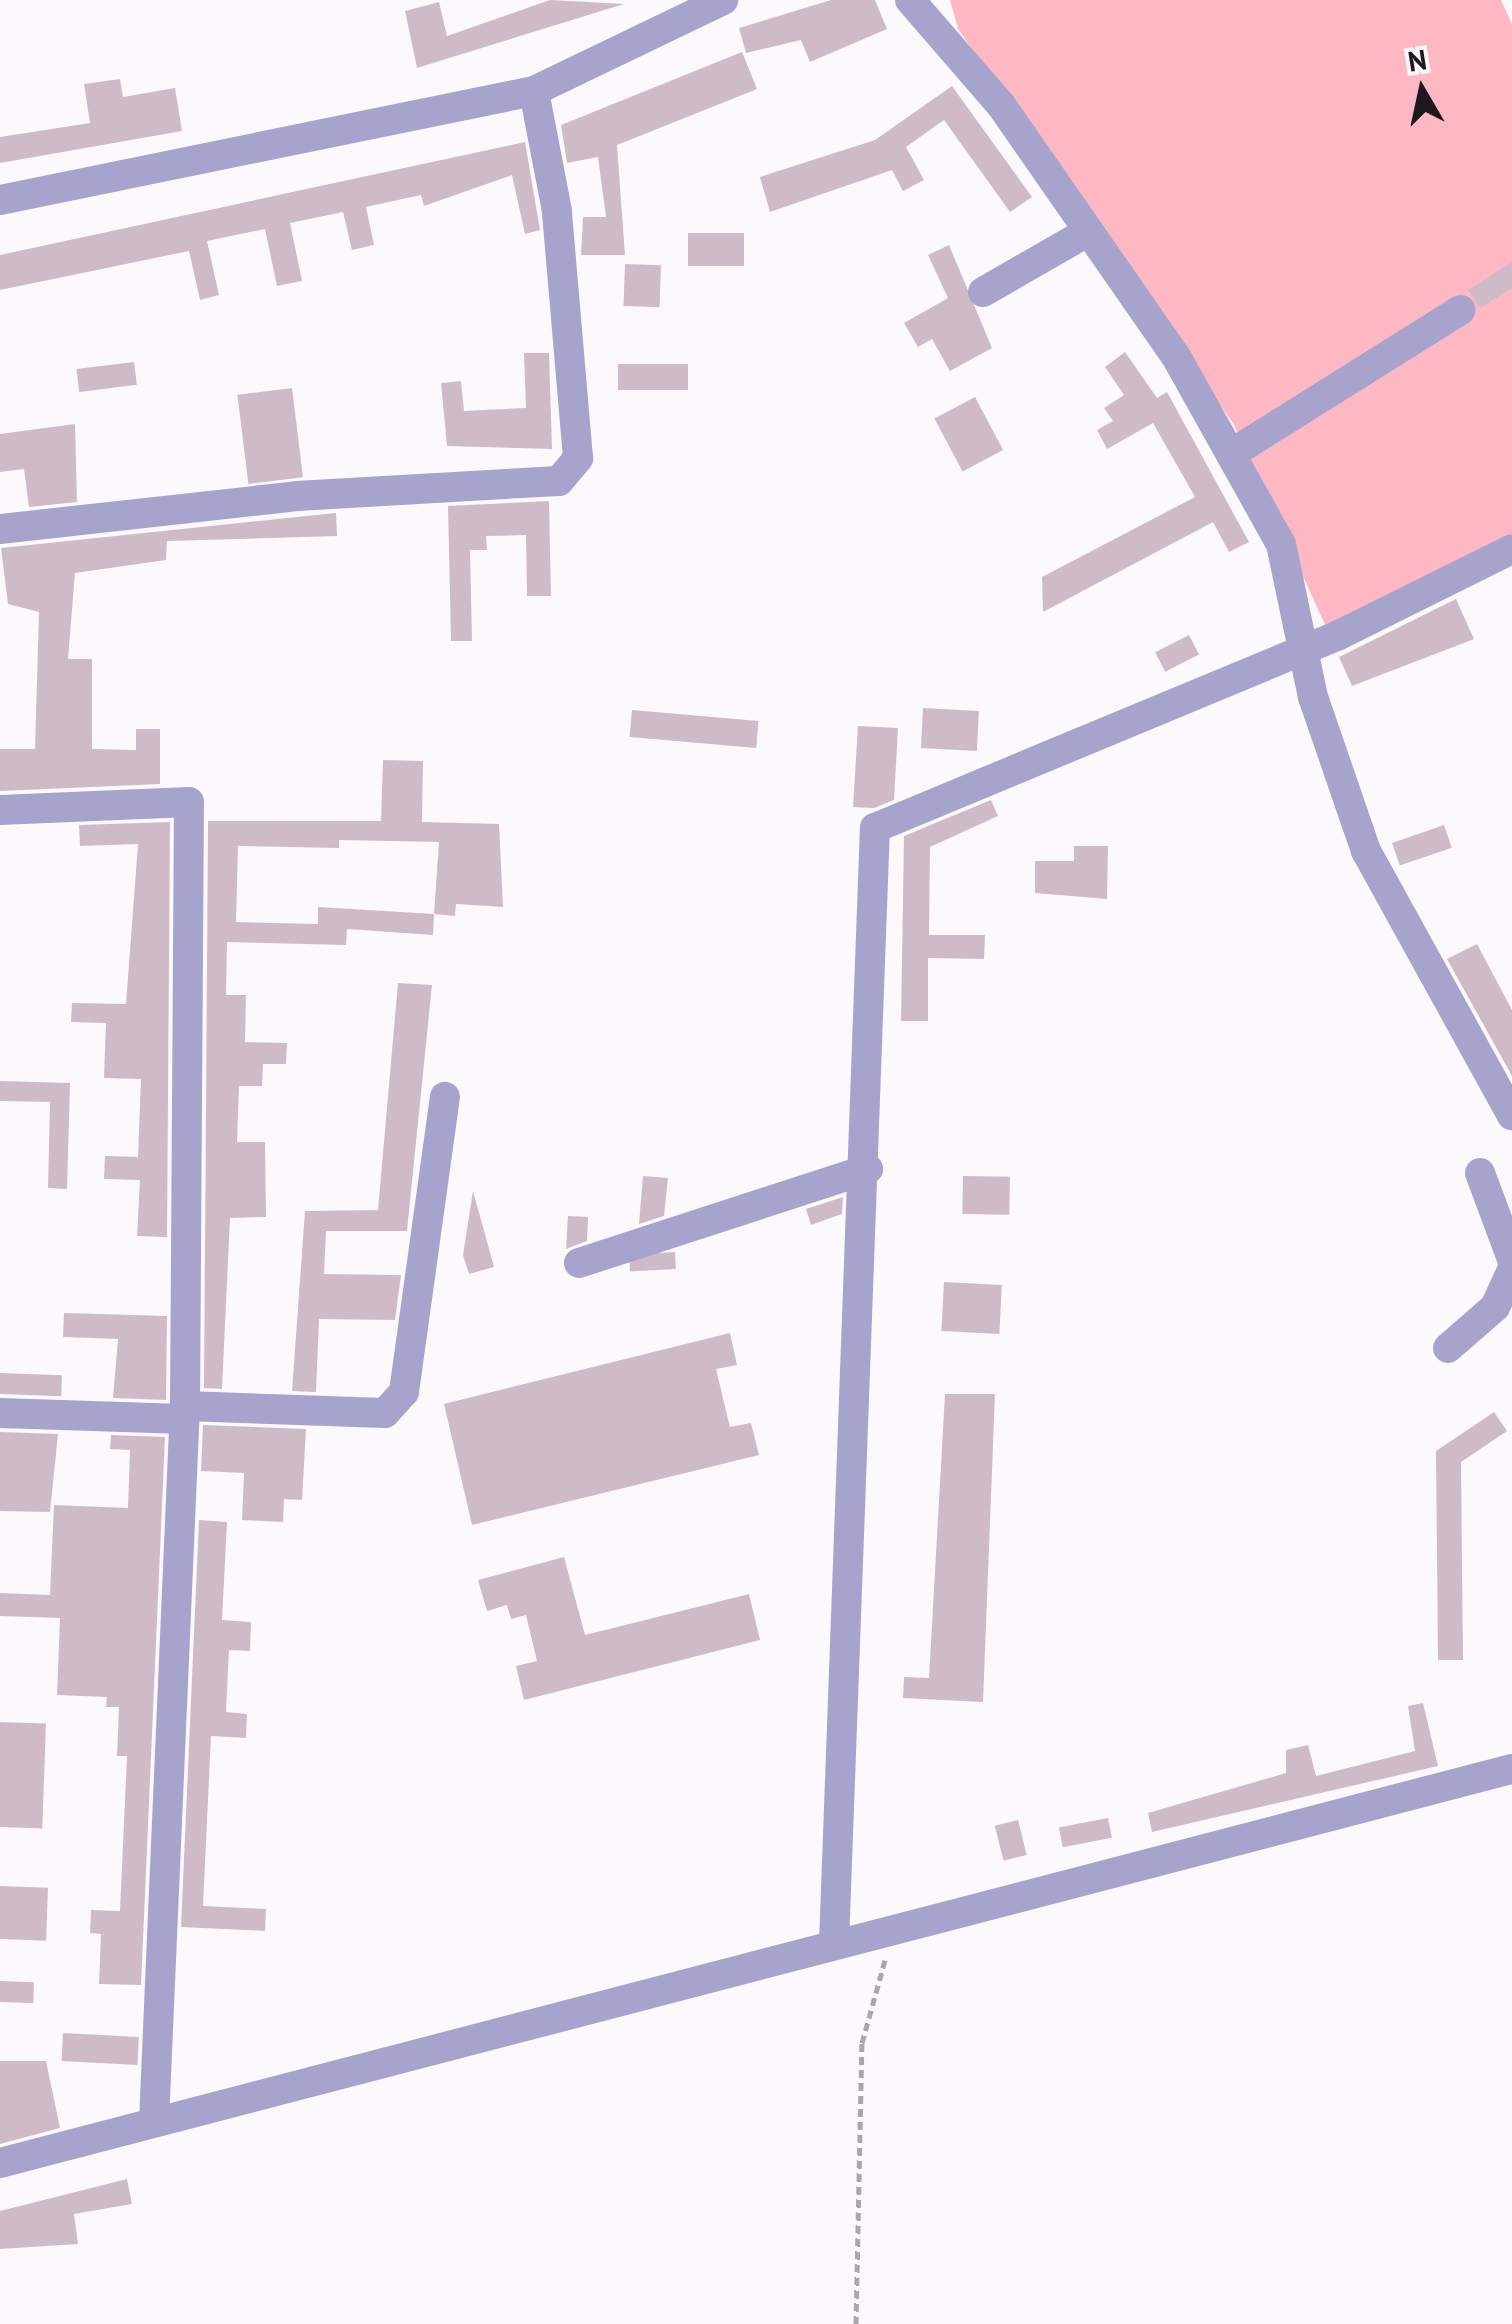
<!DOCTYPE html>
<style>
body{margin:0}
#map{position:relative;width:1512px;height:2324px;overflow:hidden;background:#fcf9fd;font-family:"PT Sans",sans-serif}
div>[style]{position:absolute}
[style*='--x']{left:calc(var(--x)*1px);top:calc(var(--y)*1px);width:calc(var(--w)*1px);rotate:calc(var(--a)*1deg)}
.green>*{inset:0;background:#feb8c3}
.building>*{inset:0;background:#cfbbc7;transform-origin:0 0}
.path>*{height:5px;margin-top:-2.5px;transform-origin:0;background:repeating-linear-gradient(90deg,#aaa7ab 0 8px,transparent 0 13px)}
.minor>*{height:30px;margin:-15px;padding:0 15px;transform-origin:15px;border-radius:15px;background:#a6a4cd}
span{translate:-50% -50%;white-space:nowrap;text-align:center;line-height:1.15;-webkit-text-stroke:10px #fcf9fd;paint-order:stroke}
.north{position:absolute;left:1372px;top:40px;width:100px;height:100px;-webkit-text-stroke:8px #fcf9fd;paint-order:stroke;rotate:351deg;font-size:28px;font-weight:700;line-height:40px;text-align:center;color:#1c181e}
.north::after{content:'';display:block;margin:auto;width:35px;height:45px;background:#1c181e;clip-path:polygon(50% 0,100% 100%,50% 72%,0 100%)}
</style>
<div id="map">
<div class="green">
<div style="clip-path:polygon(950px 0,1501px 0,1512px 24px,1512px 543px,1327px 629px,1234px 425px,958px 29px)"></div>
</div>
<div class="building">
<div style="clip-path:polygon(550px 0,624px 4px,417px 68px,405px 11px,439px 2px,447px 36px)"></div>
<div style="clip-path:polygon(831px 0,875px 0,887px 29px,810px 62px,801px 40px,746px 53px,739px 28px)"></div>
<div style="clip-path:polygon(742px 52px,757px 89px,617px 145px,625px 255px,581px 255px,583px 217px,606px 217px,598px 157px,567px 163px,561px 125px)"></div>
<div style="clip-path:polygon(120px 79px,123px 97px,175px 88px,182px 131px,0 163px,0 137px,90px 123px,84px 84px)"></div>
<div style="clip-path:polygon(952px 86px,1032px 197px,1010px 212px,944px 120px,906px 147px,924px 180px,903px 191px,892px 170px,770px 212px,760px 177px,875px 140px)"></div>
<div style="clip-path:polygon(525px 142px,540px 230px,525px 234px,512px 175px,424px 206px,421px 195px,366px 207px,374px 245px,352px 250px,343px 212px,290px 223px,302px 281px,277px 286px,265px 229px,207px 241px,219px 295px,200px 300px,189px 251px,0 290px,0 255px)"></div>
<div style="left:688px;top:233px;width:56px;height:33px"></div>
<div style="clip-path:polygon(949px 245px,992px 348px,950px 371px,932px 339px,918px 347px,904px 323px,948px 298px,928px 255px)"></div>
<div style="clip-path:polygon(1512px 262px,1512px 288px,1480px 308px,1468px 290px)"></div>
<div style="left:625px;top:264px;width:36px;height:42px;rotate:2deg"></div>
<div style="clip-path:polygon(1125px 352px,1157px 398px,1167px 392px,1249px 542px,1229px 552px,1213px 522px,1043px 612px,1042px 577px,1195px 497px,1153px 423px,1107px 449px,1097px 430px,1113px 421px,1104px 408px,1124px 395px,1105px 367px)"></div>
<div style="clip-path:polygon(524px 353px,549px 353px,552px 449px,447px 446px,441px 383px,461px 381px,464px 411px,526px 408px)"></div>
<div style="left:134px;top:362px;width:23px;height:58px;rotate:83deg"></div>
<div style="left:688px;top:364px;width:26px;height:70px;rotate:90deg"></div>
<div style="left:292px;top:388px;width:90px;height:55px;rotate:83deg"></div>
<div style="left:975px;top:397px;width:60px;height:46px;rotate:62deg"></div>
<div style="clip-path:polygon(75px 424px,77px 502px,29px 507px,24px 469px,0 472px,0 434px)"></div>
<div style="clip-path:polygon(549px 501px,551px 596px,527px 596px,526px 535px,486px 536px,487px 550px,470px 550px,472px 641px,451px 641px,448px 506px)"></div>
<div style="clip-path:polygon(336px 513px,337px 536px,167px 541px,166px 560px,75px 573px,68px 659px,92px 659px,92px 749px,136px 750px,136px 729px,160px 729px,160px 784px,0 791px,0 749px,35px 749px,39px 612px,8px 604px,1px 548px)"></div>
<div style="clip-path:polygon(1456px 599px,1474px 639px,1352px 686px,1339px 657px)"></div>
<div style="left:1189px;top:635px;width:22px;height:38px;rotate:63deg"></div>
<div style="left:923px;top:708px;width:56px;height:40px;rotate:3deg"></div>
<div style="left:632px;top:710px;width:127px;height:27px;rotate:5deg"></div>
<div style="clip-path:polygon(858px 726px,898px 728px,894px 800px,874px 808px,853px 807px)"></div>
<div style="clip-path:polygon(evenodd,383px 760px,423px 761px,422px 822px,499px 824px,503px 907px,456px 904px,455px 916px,434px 914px,433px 935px,347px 929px,346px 945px,227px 942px,226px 995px,246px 995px,245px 1042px,287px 1043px,286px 1064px,263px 1064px,262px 1086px,239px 1086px,237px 1142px,265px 1142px,266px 1217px,230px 1218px,222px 1389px,204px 1388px,208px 821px,381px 821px,383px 760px,339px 840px,439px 842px,434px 914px,318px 907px,318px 924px,236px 922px,238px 846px,339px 848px,339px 840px)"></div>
<div style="clip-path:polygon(991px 800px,998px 816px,930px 847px,929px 935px,985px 935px,984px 959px,928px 958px,928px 1021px,901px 1021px,904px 836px)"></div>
<div style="clip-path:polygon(170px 822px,167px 1237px,137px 1236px,140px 1180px,104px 1179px,105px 1156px,138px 1157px,141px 1079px,104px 1078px,106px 1023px,71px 1022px,72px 1003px,126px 1004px,138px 844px,80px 846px,79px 825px)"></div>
<div style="left:1444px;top:825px;width:24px;height:55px;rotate:71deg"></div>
<div style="clip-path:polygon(1074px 846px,1108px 846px,1107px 899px,1035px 893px,1035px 861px,1074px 861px)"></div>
<div style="clip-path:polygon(1477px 944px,1512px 1010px,1512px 1076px,1447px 959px)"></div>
<div style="clip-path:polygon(398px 983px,432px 985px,407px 1231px,326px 1231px,324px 1274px,401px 1275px,395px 1320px,319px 1319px,316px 1392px,292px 1391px,305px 1211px,378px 1210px)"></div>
<div style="clip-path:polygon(0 1081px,70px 1083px,67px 1189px,48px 1188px,50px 1102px,0 1101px)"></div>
<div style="clip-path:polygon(643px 1176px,668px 1178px,664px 1216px,639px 1224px)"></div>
<div style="left:963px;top:1176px;width:47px;height:38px;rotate:1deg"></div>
<div style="clip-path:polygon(473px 1191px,494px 1267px,469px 1274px,463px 1255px)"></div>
<div style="clip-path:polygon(843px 1197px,842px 1214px,811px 1225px,806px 1209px)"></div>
<div style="clip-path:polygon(568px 1216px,588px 1217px,587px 1241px,566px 1249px)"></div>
<div style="left:675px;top:1252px;width:17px;height:46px;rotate:87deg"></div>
<div style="left:944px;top:1282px;width:58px;height:49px;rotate:3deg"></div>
<div style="clip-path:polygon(64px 1313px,167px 1316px,166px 1400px,113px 1398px,118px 1339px,63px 1337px)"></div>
<div style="clip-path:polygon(730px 1333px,737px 1365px,716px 1369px,727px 1415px,730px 1427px,751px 1423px,759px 1455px,472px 1525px,444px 1404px)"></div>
<div style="left:0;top:1373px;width:62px;height:21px;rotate:2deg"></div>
<div style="clip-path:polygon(945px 1394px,995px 1394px,983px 1702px,903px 1698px,904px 1677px,929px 1678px)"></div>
<div style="clip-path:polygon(1494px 1412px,1507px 1431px,1461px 1462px,1463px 1660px,1438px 1660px,1436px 1451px)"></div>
<div style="clip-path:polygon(203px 1425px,306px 1429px,302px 1500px,284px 1499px,283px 1522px,242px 1520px,244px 1473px,201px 1471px)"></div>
<div style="clip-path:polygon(0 1432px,58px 1434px,50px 1512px,0 1511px)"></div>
<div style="clip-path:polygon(111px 1435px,165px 1437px,141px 1985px,99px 1984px,101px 1934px,90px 1933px,91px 1910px,120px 1911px,127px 1756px,117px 1756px,119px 1707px,106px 1707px,107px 1697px,57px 1695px,60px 1618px,0 1616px,0 1593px,50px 1595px,54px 1505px,128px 1508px,130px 1450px,110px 1449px)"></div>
<div style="clip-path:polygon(199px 1520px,227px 1522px,222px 1620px,251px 1622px,250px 1651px,229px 1650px,226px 1712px,247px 1714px,246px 1738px,211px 1736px,203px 1906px,266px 1909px,265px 1931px,181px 1927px)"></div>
<div style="clip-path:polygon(564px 1557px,585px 1635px,749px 1594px,760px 1640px,524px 1700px,516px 1666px,537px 1661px,526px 1615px,511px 1619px,507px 1605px,487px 1611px,478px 1580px)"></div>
<div style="clip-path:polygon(1423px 1703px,1438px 1766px,1152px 1832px,1148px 1813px,1286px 1773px,1286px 1750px,1308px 1745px,1316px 1776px,1415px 1751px,1408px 1706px)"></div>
<div style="left:0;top:1722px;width:46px;height:105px;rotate:2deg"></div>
<div style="left:1108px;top:1818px;width:20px;height:50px;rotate:79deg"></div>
<div style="left:1018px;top:1820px;width:36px;height:24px;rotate:76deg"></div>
<div style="left:0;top:1886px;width:48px;height:53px;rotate:2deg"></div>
<div style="left:0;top:1981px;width:34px;height:21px;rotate:2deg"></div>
<div style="left:63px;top:2033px;width:76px;height:28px;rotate:3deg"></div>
<div style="clip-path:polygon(0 2061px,46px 2061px,60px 2128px,0 2144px)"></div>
<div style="clip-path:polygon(127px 2179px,132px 2204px,74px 2214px,78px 2244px,0 2249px,0 2211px)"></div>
</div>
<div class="path">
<div style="--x:856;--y:2324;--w:281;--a:-88.8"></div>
<div style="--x:862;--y:2043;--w:86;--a:-74.5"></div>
</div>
<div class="minor">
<div style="--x:910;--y:0;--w:139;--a:49.1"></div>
<div style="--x:1001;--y:105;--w:310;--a:55.2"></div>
<div style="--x:1178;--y:360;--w:211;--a:60.8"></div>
<div style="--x:1281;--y:544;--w:156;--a:78.2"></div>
<div style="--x:1313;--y:697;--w:163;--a:71"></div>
<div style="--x:1366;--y:851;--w:302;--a:61.1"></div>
<div style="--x:0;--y:200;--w:545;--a:-11.54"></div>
<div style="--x:534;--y:91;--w:210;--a:-25.7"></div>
<div style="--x:983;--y:292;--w:122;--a:-29.9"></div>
<div style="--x:1231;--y:454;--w:271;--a:-32.1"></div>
<div style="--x:0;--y:529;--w:299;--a:-6.3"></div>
<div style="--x:297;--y:496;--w:262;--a:-3.3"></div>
<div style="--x:559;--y:481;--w:30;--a:-50"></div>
<div style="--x:578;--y:458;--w:248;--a:-94.9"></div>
<div style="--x:557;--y:211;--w:122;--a:-100.9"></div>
<div style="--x:0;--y:810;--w:189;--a:-2.4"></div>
<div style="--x:189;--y:802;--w:604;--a:90.38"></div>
<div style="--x:185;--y:1406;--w:716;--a:92.48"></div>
<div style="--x:1480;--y:1173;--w:92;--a:69.6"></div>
<div style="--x:579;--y:1263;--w:304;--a:-18"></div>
<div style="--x:1448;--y:1348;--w:62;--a:-41.1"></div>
<div style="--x:1495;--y:1307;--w:41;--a:-65.3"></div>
<div style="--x:185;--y:1406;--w:200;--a:2"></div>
<div style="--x:385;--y:1413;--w:28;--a:-48"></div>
<div style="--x:404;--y:1392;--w:298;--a:-82.1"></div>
<div style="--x:0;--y:1413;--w:183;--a:1.9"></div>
<div style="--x:834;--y:1944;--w:1117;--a:-87.9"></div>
<div style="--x:875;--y:828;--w:503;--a:-22.58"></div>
<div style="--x:1339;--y:635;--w:193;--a:-26.4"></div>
<div style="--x:0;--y:2163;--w:1562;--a:-14.61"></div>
</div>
<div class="north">N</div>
</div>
